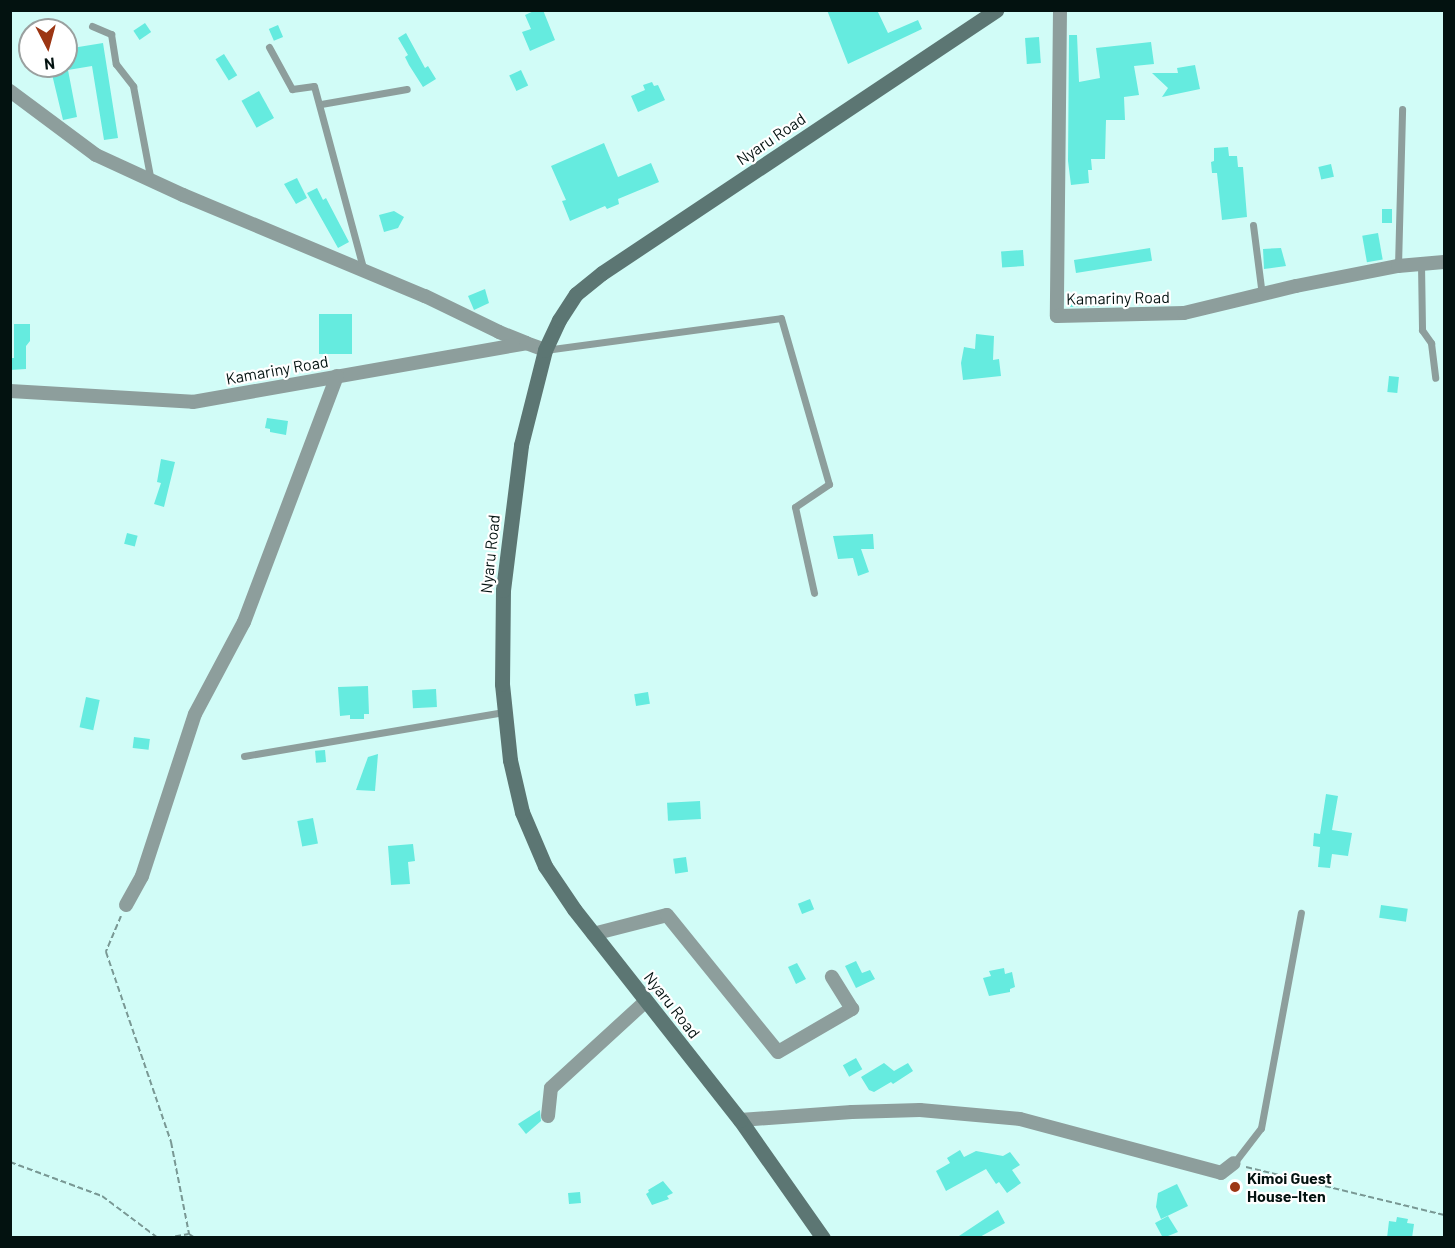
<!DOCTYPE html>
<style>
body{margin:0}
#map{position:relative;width:1455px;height:1248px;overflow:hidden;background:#d1fcf7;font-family:Barlow,sans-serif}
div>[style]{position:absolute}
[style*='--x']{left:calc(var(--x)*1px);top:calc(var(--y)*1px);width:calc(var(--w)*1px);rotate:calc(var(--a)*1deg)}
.building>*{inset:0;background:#65ebdf;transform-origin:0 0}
.path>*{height:2px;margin-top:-1px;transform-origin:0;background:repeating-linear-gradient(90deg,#799894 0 6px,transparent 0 9px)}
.lane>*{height:7px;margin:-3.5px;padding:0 3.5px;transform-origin:3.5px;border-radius:3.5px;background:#8d9e9c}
.street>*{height:14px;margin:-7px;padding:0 7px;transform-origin:7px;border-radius:7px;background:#8d9e9c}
.secondary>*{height:15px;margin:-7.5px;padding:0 7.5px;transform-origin:7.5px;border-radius:7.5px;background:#5c7673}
.dots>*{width:16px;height:16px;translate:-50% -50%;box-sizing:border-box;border:3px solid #fff;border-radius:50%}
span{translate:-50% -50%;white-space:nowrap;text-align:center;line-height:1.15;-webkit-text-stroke:4.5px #fff;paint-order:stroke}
.street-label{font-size:16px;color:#031210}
.poi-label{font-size:16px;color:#031210;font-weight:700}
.left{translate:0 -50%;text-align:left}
.frame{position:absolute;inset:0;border:12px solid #031210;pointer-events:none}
.north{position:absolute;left:18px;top:18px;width:60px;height:60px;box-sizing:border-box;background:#fff;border:2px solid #9aa09f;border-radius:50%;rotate:174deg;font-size:16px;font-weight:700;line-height:24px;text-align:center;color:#031210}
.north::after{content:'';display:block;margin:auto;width:21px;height:27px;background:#9c3513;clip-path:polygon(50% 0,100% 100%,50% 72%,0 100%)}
</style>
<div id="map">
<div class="building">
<div style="clip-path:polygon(536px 10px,543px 10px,555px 40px,530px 51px,522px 32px,531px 29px,525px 15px)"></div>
<div style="clip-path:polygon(827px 10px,877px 10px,888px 33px,918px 20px,922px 29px,848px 64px)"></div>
<div style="left:145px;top:23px;width:11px;height:14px;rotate:56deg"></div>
<div style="left:278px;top:25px;width:13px;height:10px;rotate:67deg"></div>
<div style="clip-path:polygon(406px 33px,425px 68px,428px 66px,436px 79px,423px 87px,409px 65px,405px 57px,408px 55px,398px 38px)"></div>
<div style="clip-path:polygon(1069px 35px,1077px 35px,1079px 82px,1100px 78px,1096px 48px,1151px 42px,1154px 64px,1134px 66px,1139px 95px,1124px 97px,1125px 120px,1106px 120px,1105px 159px,1091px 159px,1092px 170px,1088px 170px,1089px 183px,1071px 185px,1068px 161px)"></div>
<div style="left:1039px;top:37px;width:26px;height:14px;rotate:86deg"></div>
<div style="clip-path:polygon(103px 43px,118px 138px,104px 140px,92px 66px,68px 70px,77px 117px,63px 120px,50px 66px,66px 66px,66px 49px)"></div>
<div style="left:224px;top:54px;width:25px;height:10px;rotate:58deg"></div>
<div style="clip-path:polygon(1195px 65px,1200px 89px,1162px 97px,1168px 88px,1152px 73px,1178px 73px,1177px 68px)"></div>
<div style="left:521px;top:70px;width:17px;height:13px;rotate:65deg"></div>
<div style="clip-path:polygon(652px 82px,654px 86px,658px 85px,665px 100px,638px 112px,631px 96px,645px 90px,643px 85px)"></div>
<div style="left:259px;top:91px;width:31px;height:20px;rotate:61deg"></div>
<div style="clip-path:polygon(604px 143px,618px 177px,651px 163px,659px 182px,618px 199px,619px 204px,607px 209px,605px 206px,570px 221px,562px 201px,566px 200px,551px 166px)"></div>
<div style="clip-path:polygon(1228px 147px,1229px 156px,1237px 156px,1238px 167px,1243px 167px,1247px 217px,1222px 220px,1217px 173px,1212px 173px,1211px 162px,1214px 161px,1214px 148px)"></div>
<div style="left:1331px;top:164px;width:13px;height:13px;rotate:77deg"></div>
<div style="clip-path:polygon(297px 178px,307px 198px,296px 204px,284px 184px)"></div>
<div style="clip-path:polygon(317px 188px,323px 200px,326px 198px,349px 242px,338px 248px,307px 193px)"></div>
<div style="left:1382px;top:209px;width:10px;height:14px"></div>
<div style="clip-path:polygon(394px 211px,404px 217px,398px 228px,384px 232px,379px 215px)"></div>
<div style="left:1378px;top:233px;width:27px;height:16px;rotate:80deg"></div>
<div style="left:1150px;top:248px;width:13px;height:77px;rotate:81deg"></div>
<div style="clip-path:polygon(1281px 248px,1286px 266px,1264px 269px,1263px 249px)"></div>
<div style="left:1023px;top:250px;width:16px;height:22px;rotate:86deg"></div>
<div style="clip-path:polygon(485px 289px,489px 303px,474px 310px,468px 296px)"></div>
<div style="clip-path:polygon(1103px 295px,1104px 306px,1070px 307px,1069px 298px)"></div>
<div style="left:319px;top:314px;width:33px;height:40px"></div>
<div style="clip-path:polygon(14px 324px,30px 324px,30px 341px,26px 346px,26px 369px,10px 370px,10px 358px,14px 358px)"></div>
<div style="clip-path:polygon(976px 334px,994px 336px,993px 360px,999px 359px,1001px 376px,963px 380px,961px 363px,964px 347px,975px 349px)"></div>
<div style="left:1389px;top:376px;width:10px;height:16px;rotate:6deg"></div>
<div style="clip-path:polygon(267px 418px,288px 421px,286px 435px,270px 432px,270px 429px,265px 428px)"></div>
<div style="clip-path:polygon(161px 459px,175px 462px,164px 507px,154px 504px,161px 483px,157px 482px)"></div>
<div style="left:127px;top:533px;width:11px;height:11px;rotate:15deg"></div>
<div style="clip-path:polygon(873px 534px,874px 549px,861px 549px,869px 572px,858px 576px,853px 558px,838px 559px,833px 536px)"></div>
<div style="clip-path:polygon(368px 686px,369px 714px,364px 714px,364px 719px,350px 719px,350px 715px,340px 716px,338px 687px)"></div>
<div style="left:436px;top:689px;width:18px;height:24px;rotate:87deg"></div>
<div style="left:648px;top:692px;width:12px;height:14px;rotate:81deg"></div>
<div style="left:86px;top:697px;width:14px;height:31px;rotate:12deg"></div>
<div style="left:134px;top:737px;width:16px;height:11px;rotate:7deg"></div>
<div style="left:325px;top:750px;width:12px;height:10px;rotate:85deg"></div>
<div style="clip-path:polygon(378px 754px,375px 791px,356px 790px,368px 757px)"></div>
<div style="clip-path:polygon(1326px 794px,1338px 796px,1332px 830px,1352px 833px,1348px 856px,1332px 854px,1330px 868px,1318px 867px,1320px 847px,1313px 846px,1314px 833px,1320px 834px)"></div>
<div style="left:700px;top:801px;width:18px;height:33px;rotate:87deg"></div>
<div style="left:313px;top:818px;width:26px;height:16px;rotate:79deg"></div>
<div style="clip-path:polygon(413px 844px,415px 861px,408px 862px,410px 884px,391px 885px,388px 846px)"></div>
<div style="left:686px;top:857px;width:15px;height:13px;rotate:82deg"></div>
<div style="left:810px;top:899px;width:11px;height:13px;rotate:68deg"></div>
<div style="left:1381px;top:905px;width:27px;height:13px;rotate:8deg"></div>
<div style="clip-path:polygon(856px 961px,862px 973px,870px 970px,875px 979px,856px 988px,845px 966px)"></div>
<div style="clip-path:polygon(797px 963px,806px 979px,796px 984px,788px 967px)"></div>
<div style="clip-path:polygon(1004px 968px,1005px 974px,1012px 972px,1015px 987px,1010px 989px,1010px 992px,989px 996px,983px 978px,991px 976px,989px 971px)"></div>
<div style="left:856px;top:1058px;width:13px;height:15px;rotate:61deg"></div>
<div style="clip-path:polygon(884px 1063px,894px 1071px,908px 1063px,913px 1071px,893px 1084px,891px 1082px,874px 1092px,869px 1090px,861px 1077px)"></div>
<div style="clip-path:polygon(540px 1110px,541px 1121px,526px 1134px,518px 1124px)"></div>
<div style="clip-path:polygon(960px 1150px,964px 1157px,976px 1151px,1003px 1156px,1010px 1152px,1020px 1165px,1012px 1170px,1021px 1183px,1007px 1193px,999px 1182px,996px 1184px,986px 1169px,946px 1191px,936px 1171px,950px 1163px,947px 1158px)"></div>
<div style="clip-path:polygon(663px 1181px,673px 1193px,667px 1196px,669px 1199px,652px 1205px,646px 1194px,649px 1192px,648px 1190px)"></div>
<div style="clip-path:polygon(1177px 1184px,1188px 1206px,1161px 1219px,1156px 1207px,1158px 1193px)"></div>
<div style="left:580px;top:1192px;width:11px;height:12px;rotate:85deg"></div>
<div style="clip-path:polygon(998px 1210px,1005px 1223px,978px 1238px,956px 1238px)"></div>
<div style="clip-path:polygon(1168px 1216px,1178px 1232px,1163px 1238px,1155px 1223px)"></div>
<div style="clip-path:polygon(1397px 1217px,1408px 1219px,1407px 1223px,1414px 1224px,1412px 1238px,1387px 1238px,1389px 1221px,1396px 1222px)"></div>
</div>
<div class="path">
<div style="--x:121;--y:916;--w:39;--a:113"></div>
<div style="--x:106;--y:952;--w:201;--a:71.1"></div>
<div style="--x:171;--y:1142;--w:94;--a:78.9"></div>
<div style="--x:189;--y:1234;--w:7;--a:34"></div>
<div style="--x:10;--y:1162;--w:98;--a:20.3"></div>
<div style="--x:102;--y:1196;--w:70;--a:36.9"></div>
<div style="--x:1246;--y:1167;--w:204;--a:13.6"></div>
<div style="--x:166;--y:1238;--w:23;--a:-10"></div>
</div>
<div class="lane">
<div style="--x:92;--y:26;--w:21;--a:23"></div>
<div style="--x:111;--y:34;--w:30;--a:81"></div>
<div style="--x:116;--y:64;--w:28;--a:52"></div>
<div style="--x:133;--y:86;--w:97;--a:79.3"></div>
<div style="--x:269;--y:47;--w:48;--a:61.3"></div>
<div style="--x:292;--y:89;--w:22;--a:-8"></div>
<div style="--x:314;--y:86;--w:188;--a:74.9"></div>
<div style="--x:321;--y:104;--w:87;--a:-9.9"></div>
<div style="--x:1253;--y:225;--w:71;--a:82.7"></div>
<div style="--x:1421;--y:264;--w:66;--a:89.1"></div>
<div style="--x:1422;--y:330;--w:16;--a:55"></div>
<div style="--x:1431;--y:343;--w:35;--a:83"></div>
<div style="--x:1398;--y:266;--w:157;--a:-88.5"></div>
<div style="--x:545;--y:350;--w:238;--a:-7.7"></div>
<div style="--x:781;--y:318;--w:173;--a:73.9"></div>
<div style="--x:829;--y:484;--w:41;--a:145.9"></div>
<div style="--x:795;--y:507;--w:88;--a:77.5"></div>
<div style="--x:244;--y:756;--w:265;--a:-9.6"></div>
<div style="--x:1234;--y:1163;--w:44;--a:-52.4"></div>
<div style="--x:1261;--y:1128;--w:219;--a:-79.5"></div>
</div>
<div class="street">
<div style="--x:1060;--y:10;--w:306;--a:90.6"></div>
<div style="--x:1057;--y:316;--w:127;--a:-1.4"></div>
<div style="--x:1184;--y:313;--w:115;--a:-13.6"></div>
<div style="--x:1296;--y:286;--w:104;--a:-11.1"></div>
<div style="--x:1398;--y:266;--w:46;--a:-5"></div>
<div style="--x:10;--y:91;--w:107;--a:36.7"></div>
<div style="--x:96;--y:155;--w:96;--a:24.7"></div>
<div style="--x:183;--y:195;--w:262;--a:22.7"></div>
<div style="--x:425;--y:296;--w:82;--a:25.9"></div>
<div style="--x:499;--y:332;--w:29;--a:22"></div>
<div style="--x:10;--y:391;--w:183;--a:3.4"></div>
<div style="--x:193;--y:402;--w:338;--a:-10"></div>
<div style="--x:526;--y:343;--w:20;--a:20"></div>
<div style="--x:126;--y:905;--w:33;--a:-61"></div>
<div style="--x:142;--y:876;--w:170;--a:-71.9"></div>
<div style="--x:195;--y:714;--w:104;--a:-62"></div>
<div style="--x:244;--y:622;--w:263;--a:-69.3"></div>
<div style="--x:593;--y:934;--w:76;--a:-14.4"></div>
<div style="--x:667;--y:915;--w:176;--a:51"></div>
<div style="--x:778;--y:1052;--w:86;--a:-30.2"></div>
<div style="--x:852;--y:1009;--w:38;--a:-122"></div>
<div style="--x:548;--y:1116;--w:28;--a:-84"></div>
<div style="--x:551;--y:1088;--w:129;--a:-42.5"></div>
<div style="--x:740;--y:1120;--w:112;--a:-4.1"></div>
<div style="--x:852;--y:1112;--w:68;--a:-1.7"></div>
<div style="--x:920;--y:1110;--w:100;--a:5.1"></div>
<div style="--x:1020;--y:1119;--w:208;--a:15"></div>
<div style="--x:1221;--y:1173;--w:16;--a:-38"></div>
</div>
<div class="secondary">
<div style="--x:823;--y:1238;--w:144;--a:-125.1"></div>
<div style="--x:740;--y:1120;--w:268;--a:-128.2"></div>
<div style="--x:574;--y:909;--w:52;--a:-124"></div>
<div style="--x:545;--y:866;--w:59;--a:-113.1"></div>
<div style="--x:522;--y:812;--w:53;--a:-103"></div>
<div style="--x:510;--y:760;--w:76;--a:-96"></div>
<div style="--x:502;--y:684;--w:94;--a:-89.4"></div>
<div style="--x:503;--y:590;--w:146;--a:-82.9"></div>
<div style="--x:521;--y:445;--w:98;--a:-75.8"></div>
<div style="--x:545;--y:350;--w:33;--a:-65"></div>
<div style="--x:559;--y:320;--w:31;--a:-57"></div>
<div style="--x:576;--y:294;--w:33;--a:-39"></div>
<div style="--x:602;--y:273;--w:474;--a:-33.7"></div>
</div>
<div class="dots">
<div style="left:1235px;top:1187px;background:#9c3513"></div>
</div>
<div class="street-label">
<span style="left:771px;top:139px;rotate:-34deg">Nyaru Road</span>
<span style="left:1118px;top:298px;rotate:-1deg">Kamariny Road</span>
<span style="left:277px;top:370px;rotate:-10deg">Kamariny Road</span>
<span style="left:490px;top:554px;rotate:-84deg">Nyaru Road</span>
<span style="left:672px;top:1005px;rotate:52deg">Nyaru Road</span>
</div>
<div class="poi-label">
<span class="left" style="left:1247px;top:1187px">Kimoi Guest<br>House-Iten</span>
</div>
<div class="frame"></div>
<div class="north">N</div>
</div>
